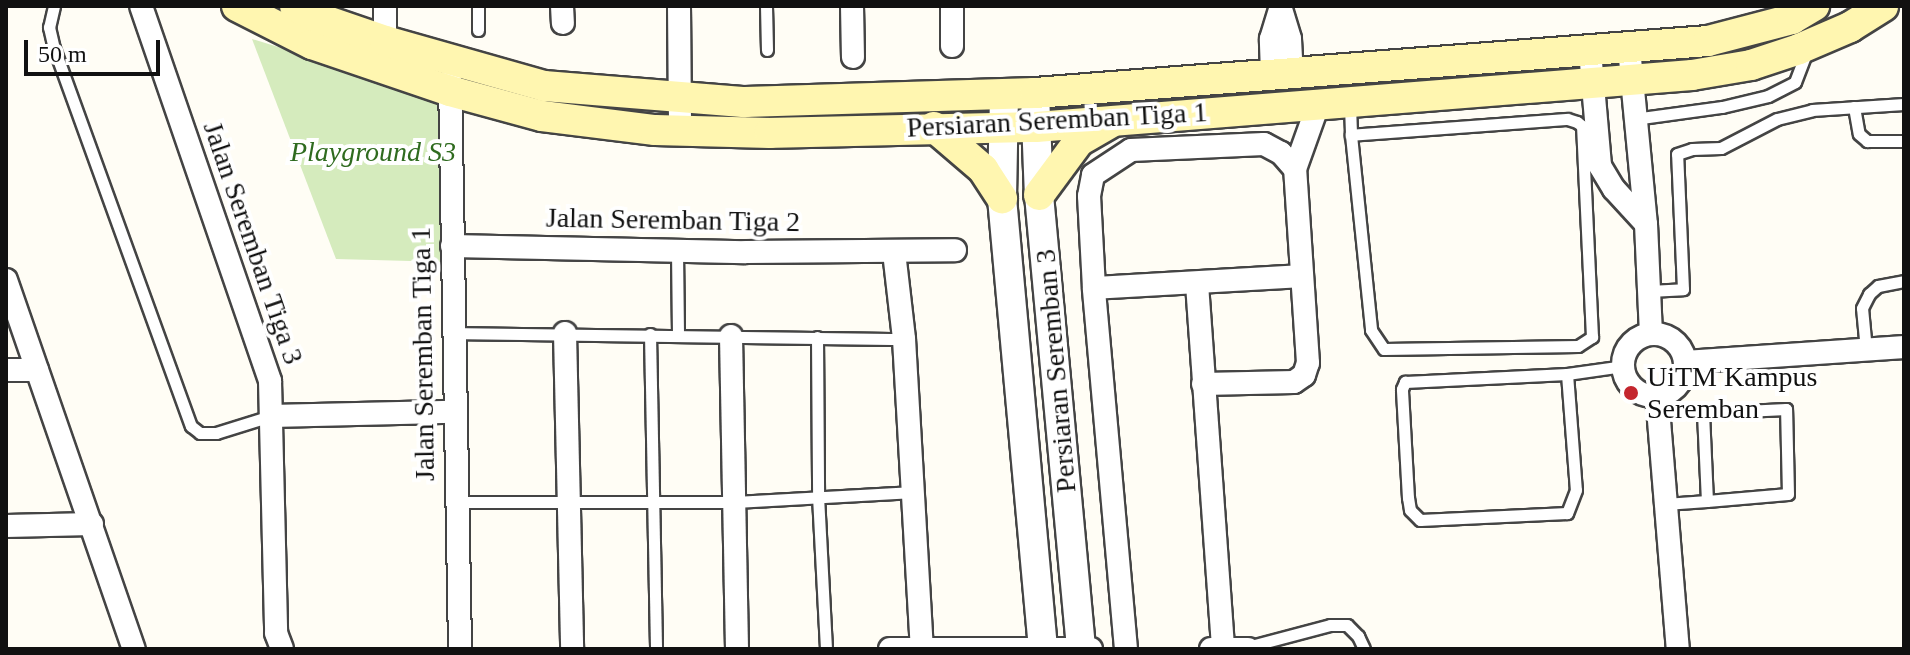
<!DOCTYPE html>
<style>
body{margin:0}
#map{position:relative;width:1910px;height:655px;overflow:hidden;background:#fffdf5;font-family:"Times New Roman",serif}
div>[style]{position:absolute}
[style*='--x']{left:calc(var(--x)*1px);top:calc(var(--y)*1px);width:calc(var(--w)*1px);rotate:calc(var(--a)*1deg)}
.green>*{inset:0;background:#d5ebbd}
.roads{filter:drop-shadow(2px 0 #444) drop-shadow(-2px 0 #444) drop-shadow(0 2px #444) drop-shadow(0 -2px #444)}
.service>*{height:11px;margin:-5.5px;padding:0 5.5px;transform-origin:5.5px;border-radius:5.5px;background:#fff}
.minor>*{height:22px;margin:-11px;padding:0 11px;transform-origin:11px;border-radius:11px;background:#fff}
.minor>.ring{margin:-11px;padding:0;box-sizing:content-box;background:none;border:22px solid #fff;border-radius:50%}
.tertiary>*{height:28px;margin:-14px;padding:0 14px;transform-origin:14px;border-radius:14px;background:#fff}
.secondary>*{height:30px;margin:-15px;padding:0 15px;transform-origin:15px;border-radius:15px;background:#fff6b0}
.dots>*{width:22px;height:22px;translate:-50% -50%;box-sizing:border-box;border:4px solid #fff;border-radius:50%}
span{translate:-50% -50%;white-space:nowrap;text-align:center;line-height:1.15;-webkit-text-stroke:8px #fff;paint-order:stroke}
.street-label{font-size:28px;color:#111}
.park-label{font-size:28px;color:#2f6b1f;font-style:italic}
.poi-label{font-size:28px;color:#111}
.left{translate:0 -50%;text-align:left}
.frame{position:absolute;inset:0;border:8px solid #111;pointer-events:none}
.scale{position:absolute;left:24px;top:40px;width:136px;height:36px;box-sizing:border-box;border:4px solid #111;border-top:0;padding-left:10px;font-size:24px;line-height:28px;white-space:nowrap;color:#111;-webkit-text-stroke:6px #fff;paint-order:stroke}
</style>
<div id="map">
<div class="green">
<div style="clip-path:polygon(252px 39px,443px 98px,448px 262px,336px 259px)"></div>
</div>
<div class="roads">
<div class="service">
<div style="--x:54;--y:6;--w:22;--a:103"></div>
<div style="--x:49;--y:27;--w:22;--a:77"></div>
<div style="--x:54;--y:48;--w:402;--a:70.1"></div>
<div style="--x:191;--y:426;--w:11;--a:38"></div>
<div style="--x:200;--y:433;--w:16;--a:0"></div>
<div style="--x:216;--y:433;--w:58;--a:-17.2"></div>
<div style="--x:478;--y:6;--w:24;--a:90"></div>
<div style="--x:766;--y:6;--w:44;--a:88.7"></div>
<div style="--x:1350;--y:105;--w:30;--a:88"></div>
<div style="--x:1351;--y:135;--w:196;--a:84.1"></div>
<div style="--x:1371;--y:330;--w:23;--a:56"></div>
<div style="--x:1384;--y:349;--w:194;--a:-0.9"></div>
<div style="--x:1578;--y:346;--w:17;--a:-33"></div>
<div style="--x:1592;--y:337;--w:211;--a:-92.7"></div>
<div style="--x:1582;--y:126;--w:6;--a:-141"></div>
<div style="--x:1577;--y:122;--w:10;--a:-163"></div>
<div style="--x:1567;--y:119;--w:217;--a:175.8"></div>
<div style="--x:1854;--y:107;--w:27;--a:80"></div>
<div style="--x:1859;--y:134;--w:11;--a:41"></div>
<div style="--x:1867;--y:141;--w:37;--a:0"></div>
<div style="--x:1634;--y:119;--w:89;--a:-7.8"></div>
<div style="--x:1722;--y:107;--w:47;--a:-13.4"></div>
<div style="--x:1768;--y:96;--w:30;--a:-27"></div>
<div style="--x:1795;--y:82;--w:31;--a:-69"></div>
<div style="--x:677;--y:251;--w:84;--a:89.3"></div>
<div style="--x:1649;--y:291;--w:34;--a:-3"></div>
<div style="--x:1683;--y:289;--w:135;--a:-92.5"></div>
<div style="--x:1677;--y:154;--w:16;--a:-18"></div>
<div style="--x:1692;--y:149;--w:29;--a:-2"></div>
<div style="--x:1721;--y:148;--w:63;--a:-27.4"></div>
<div style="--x:1777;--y:119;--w:36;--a:-14"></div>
<div style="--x:1812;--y:110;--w:92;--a:-3.7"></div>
<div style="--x:453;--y:333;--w:451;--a:0.8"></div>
<div style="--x:650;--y:334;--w:315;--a:88.9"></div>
<div style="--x:817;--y:337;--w:159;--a:89.6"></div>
<div style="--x:818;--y:496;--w:153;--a:87"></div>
<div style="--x:1866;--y:350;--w:42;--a:-95.4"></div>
<div style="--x:1862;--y:308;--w:16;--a:-63"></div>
<div style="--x:1869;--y:294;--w:12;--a:-42"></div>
<div style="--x:1878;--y:286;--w:26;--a:-11"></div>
<div style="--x:1567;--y:374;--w:116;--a:85.6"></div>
<div style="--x:1576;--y:490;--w:25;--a:111"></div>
<div style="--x:1567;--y:513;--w:147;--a:177.3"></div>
<div style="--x:1420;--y:520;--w:14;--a:-135"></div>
<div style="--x:1410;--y:510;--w:12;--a:-99"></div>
<div style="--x:1408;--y:498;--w:109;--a:-93.2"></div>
<div style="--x:1402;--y:389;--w:8;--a:-67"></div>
<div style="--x:1405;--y:382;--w:162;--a:-2.8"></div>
<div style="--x:1567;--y:374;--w:58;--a:-8"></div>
<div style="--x:456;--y:502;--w:279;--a:0"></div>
<div style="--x:735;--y:502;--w:179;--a:-3.2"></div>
<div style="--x:1665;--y:504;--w:42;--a:-4.1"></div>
<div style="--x:1707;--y:501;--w:81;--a:-4.9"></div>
<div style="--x:1788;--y:494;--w:85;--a:-91.3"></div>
<div style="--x:1786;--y:409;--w:83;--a:177.2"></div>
<div style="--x:1703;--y:413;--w:88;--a:87.4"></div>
<div style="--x:1247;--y:647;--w:86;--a:-14.8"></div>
<div style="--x:1330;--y:625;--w:17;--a:0"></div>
<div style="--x:1347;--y:625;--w:16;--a:45"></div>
<div style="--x:1358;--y:636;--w:14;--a:65"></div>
</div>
<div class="minor">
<div style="--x:141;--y:6;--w:397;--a:71"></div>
<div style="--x:270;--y:381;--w:252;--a:88.6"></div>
<div style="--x:276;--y:633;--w:17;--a:69"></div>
<div style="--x:385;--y:6;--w:35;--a:90"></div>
<div style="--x:562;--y:6;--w:17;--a:87"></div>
<div style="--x:679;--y:6;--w:124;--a:89.5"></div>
<div style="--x:852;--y:6;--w:51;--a:88.9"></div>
<div style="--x:952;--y:6;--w:40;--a:90"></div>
<div style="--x:1281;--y:9;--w:31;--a:73"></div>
<div style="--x:1290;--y:39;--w:33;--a:87"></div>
<div style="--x:1629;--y:48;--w:177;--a:84.5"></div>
<div style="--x:1646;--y:224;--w:110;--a:87.4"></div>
<div style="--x:1590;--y:51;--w:115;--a:85"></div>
<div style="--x:1600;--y:166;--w:27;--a:59"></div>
<div style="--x:1614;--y:189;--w:47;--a:47.6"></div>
<div style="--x:1272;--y:73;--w:34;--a:-92"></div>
<div style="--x:1271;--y:39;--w:34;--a:-73"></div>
<div style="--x:450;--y:80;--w:569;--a:88.99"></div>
<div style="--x:452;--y:246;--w:294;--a:1.2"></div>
<div style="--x:746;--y:252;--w:209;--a:-0.5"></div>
<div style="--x:894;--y:252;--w:88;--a:83.4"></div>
<div style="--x:904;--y:339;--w:309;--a:86.7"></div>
<div style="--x:6;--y:280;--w:391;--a:70.9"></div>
<div style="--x:1197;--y:284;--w:365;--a:85.9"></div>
<div style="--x:1094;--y:288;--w:207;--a:-3.3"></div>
<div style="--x:565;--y:333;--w:316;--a:88.7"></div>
<div class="ring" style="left:1623px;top:334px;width:40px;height:40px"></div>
<div style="--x:731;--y:336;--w:313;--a:88.9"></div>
<div style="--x:1685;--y:362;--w:220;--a:-3.9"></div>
<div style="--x:6;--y:370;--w:31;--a:0"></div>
<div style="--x:1203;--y:384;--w:91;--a:-1.3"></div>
<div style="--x:1294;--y:382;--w:12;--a:-35"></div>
<div style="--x:1304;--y:375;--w:13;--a:-72"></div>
<div style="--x:1308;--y:363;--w:194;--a:-93.8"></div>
<div style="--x:1295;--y:169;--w:71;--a:-70.3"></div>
<div style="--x:1657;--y:396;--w:254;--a:85.3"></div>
<div style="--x:271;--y:416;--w:182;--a:-1.3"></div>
<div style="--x:6;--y:526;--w:86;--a:-1.3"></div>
<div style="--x:890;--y:649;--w:201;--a:0"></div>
<div style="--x:1126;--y:649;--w:362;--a:-95.1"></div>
<div style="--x:1094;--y:288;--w:92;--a:-93.1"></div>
<div style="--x:1089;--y:196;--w:21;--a:-79"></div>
<div style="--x:1093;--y:175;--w:45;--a:-33.3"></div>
<div style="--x:1131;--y:150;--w:133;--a:-2.6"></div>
<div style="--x:1264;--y:144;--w:19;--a:28"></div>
<div style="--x:1281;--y:153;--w:21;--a:49"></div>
<div style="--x:1211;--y:649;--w:37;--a:0"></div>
</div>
<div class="tertiary">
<div style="--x:1035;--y:93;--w:102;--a:87.8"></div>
<div style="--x:1039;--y:195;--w:456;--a:84.7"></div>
<div style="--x:1004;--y:94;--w:104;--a:91.1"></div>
<div style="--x:1002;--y:198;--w:453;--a:84.8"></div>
</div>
<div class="secondary">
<div style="--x:237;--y:6;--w:84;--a:26.9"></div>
<div style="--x:312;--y:44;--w:146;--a:18.8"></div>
<div style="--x:450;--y:91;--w:95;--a:15.2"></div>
<div style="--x:542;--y:116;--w:114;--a:7.1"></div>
<div style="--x:655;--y:130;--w:115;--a:1.5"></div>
<div style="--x:770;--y:133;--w:266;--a:-1.3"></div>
<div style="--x:1036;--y:127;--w:658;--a:-4.53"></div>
<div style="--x:1692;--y:75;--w:60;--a:-9.6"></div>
<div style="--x:1751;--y:65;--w:51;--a:-18.4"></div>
<div style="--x:1799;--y:49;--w:56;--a:-23.3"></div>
<div style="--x:1850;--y:27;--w:39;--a:-32"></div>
<div style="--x:295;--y:6;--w:26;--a:28"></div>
<div style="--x:318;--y:18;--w:71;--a:18.9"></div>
<div style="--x:385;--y:41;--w:165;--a:15.8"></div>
<div style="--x:544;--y:86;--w:202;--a:4.6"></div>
<div style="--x:745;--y:102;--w:290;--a:-1.8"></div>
<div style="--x:1035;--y:93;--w:675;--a:-4.42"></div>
<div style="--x:1708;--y:41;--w:87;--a:-14.7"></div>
<div style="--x:1792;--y:19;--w:26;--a:-31"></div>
<div style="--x:934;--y:127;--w:65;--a:40.6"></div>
<div style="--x:983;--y:169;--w:35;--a:57"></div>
<div style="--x:1039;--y:195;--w:67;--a:-53.5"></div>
<div style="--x:1079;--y:141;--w:36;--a:-30"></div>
</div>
</div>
<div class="dots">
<div style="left:1631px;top:393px;background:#c4262e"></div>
</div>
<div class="street-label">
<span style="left:1057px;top:120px;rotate:-3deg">Persiaran Seremban Tiga 1</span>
<span style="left:673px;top:220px;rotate:1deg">Jalan Seremban Tiga 2</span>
<span style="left:253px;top:243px;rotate:71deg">Jalan Seremban Tiga 3</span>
<span style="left:423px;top:354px;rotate:-91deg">Jalan Seremban Tiga 1</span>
<span style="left:1056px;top:371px;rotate:-95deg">Persiaran Seremban 3</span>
</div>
<div class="park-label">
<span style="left:373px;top:152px">Playground S3</span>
</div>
<div class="poi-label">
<span class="left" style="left:1647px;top:393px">UiTM Kampus<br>Seremban</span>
</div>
<div class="frame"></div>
<div class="scale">50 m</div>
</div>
